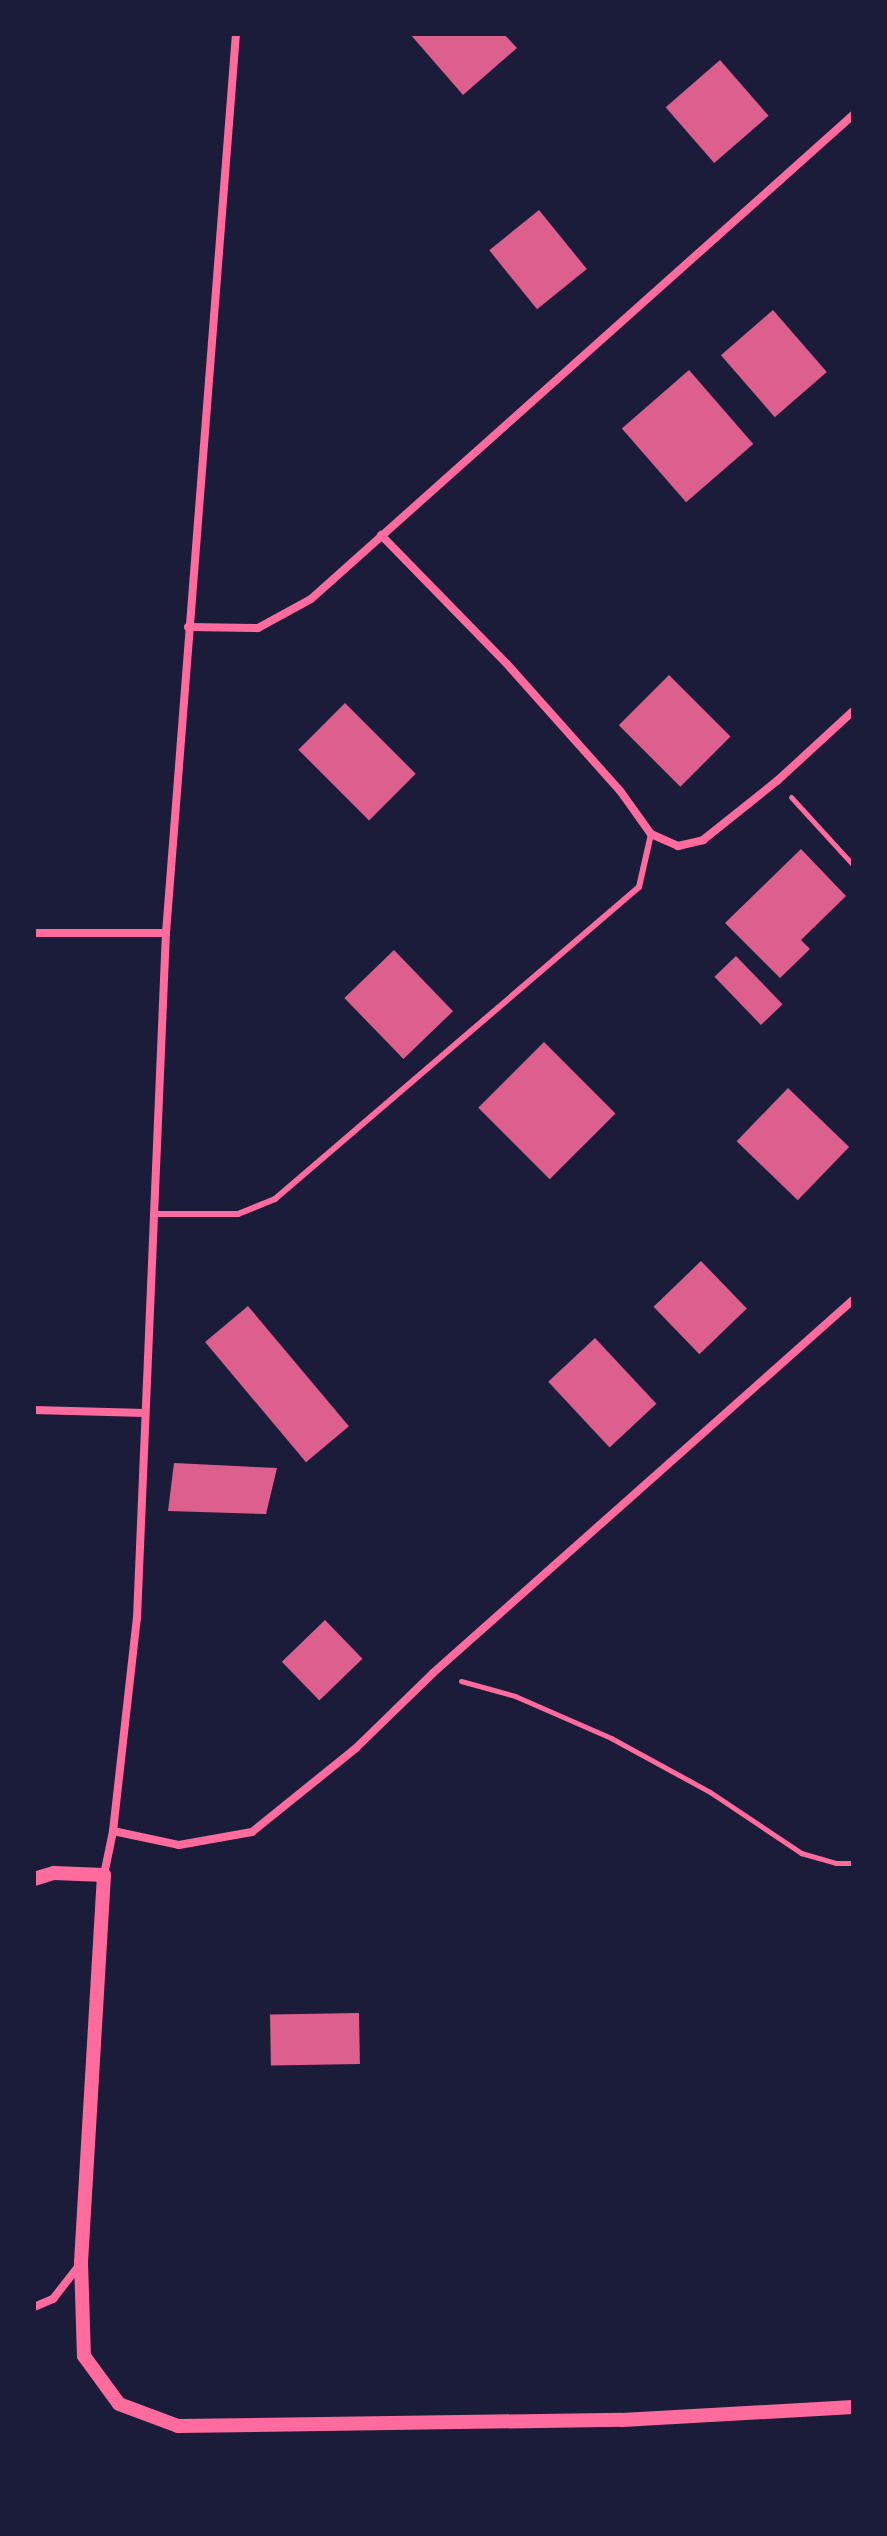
<!DOCTYPE html>
<style>
body{margin:0}
#map{position:relative;width:887px;height:2536px;overflow:hidden;background:#1b1b3a;font-family:"PT Sans Narrow",sans-serif}
div>[style]{position:absolute}
[style*='--x']{left:calc(var(--x)*1px);top:calc(var(--y)*1px);width:calc(var(--w)*1px);rotate:calc(var(--a)*1deg)}
.building>*{inset:0;background:#dd5f8e;transform-origin:0 0}
.path>*{height:5px;margin:-2.5px;padding:0 2.5px;transform-origin:2.5px;border-radius:2.5px;background:#ff6b9d}
.service>*{height:6px;margin:-3px;padding:0 3px;transform-origin:3px;border-radius:3px;background:#ff6b9d}
.minor>*{height:8px;margin:-4px;padding:0 4px;transform-origin:4px;border-radius:4px;background:#ff6b9d}
.tertiary>*{height:14px;margin:-7px;padding:0 7px;transform-origin:7px;border-radius:7px;background:#ff6b9d}
span{translate:-50% -50%;white-space:nowrap;text-align:center;line-height:1.15;-webkit-text-stroke:7px #1b1b3a;paint-order:stroke}
.frame{position:absolute;inset:0;border:36px solid #1b1b3a;pointer-events:none}
</style>
<div id="map">
<div class="building">
<div style="clip-path:polygon(410px 34px,504px 34px,517px 48px,463px 95px)"></div>
<div style="left:720px;top:60px;width:74px;height:72px;rotate:49deg"></div>
<div style="left:539px;top:210px;width:76px;height:64px;rotate:51deg"></div>
<div style="left:773px;top:310px;width:82px;height:69px;rotate:49deg"></div>
<div style="left:689px;top:370px;width:98px;height:89px;rotate:49deg"></div>
<div style="left:669px;top:675px;width:87px;height:71px;rotate:45deg"></div>
<div style="left:345px;top:703px;width:100px;height:66px;rotate:45deg"></div>
<div style="clip-path:polygon(801px 849px,846px 896px,801px 940px,810px 949px,780px 978px,725px 923px)"></div>
<div style="left:394px;top:950px;width:85px;height:69px;rotate:46deg"></div>
<div style="left:736px;top:956px;width:67px;height:30px;rotate:46deg"></div>
<div style="left:544px;top:1042px;width:101px;height:93px;rotate:45deg"></div>
<div style="left:788px;top:1088px;width:85px;height:74px;rotate:44deg"></div>
<div style="left:701px;top:1261px;width:66px;height:66px;rotate:46deg"></div>
<div style="left:248px;top:1306px;width:157px;height:56px;rotate:50deg"></div>
<div style="left:595px;top:1338px;width:90px;height:64px;rotate:47deg"></div>
<div style="clip-path:polygon(174px 1463px,277px 1468px,266px 1514px,168px 1511px)"></div>
<div style="left:325px;top:1620px;width:54px;height:60px;rotate:46deg"></div>
<div style="left:359px;top:2013px;width:51px;height:89px;rotate:89deg"></div>
</div>
<div class="path">
<div style="--x:791;--y:797;--w:92;--a:47.6"></div>
<div style="--x:461;--y:1681;--w:56;--a:15.5"></div>
<div style="--x:515;--y:1696;--w:105;--a:23.6"></div>
<div style="--x:611;--y:1738;--w:113;--a:28.6"></div>
<div style="--x:710;--y:1792;--w:110;--a:33.8"></div>
<div style="--x:801;--y:1853;--w:36;--a:16"></div>
<div style="--x:836;--y:1863;--w:17;--a:0"></div>
</div>
<div class="service">
<div style="--x:153;--y:1214;--w:85;--a:0"></div>
<div style="--x:238;--y:1214;--w:40;--a:-22"></div>
<div style="--x:275;--y:1199;--w:479;--a:-40.6"></div>
<div style="--x:639;--y:887;--w:54;--a:-77.2"></div>
</div>
<div class="minor">
<div style="--x:381;--y:535;--w:180;--a:45.7"></div>
<div style="--x:507;--y:664;--w:171;--a:48.3"></div>
<div style="--x:621;--y:792;--w:52;--a:54.5"></div>
<div style="--x:651;--y:834;--w:30;--a:24"></div>
<div style="--x:678;--y:846;--w:26;--a:-13"></div>
<div style="--x:703;--y:840;--w:95;--a:-38.6"></div>
<div style="--x:777;--y:781;--w:103;--a:-42.6"></div>
<div style="--x:188;--y:627;--w:70;--a:0.8"></div>
<div style="--x:258;--y:628;--w:60;--a:-28.7"></div>
<div style="--x:311;--y:599;--w:727;--a:-41.76"></div>
<div style="--x:34;--y:933;--w:132;--a:0"></div>
<div style="--x:34;--y:1410;--w:111;--a:1.5"></div>
<div style="--x:113;--y:1831;--w:67;--a:12"></div>
<div style="--x:179;--y:1845;--w:74;--a:-10.1"></div>
<div style="--x:252;--y:1832;--w:134;--a:-38.9"></div>
<div style="--x:356;--y:1748;--w:107;--a:-44.2"></div>
<div style="--x:433;--y:1673;--w:562;--a:-41.61"></div>
<div style="--x:104;--y:1875;--w:45;--a:-78.4"></div>
<div style="--x:113;--y:1831;--w:214;--a:-83.6"></div>
<div style="--x:137;--y:1618;--w:686;--a:-87.58"></div>
<div style="--x:166;--y:933;--w:902;--a:-85.55"></div>
<div style="--x:34;--y:2307;--w:21;--a:-23"></div>
<div style="--x:53;--y:2299;--w:46;--a:-52.1"></div>
</div>
<div class="tertiary">
<div style="--x:34;--y:1879;--w:21;--a:-17"></div>
<div style="--x:54;--y:1873;--w:50;--a:2.3"></div>
<div style="--x:104;--y:1875;--w:388;--a:93.4"></div>
<div style="--x:81;--y:2262;--w:94;--a:88.2"></div>
<div style="--x:84;--y:2356;--w:59;--a:53.9"></div>
<div style="--x:119;--y:2404;--w:63;--a:20.4"></div>
<div style="--x:178;--y:2426;--w:444;--a:-0.8"></div>
<div style="--x:622;--y:2420;--w:231;--a:-3.2"></div>
</div>
<div class="frame"></div>
</div>
